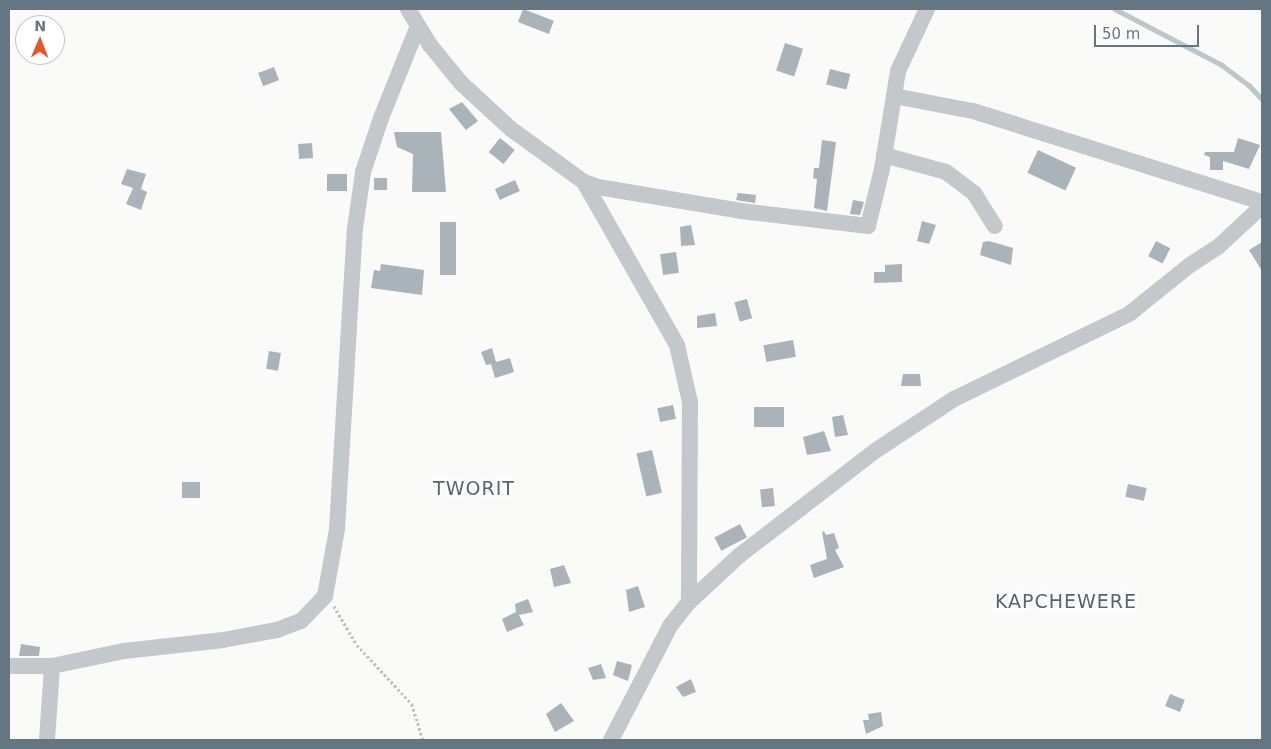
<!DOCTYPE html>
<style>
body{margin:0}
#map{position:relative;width:1271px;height:749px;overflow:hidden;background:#fafaf8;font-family:"DejaVu Sans",sans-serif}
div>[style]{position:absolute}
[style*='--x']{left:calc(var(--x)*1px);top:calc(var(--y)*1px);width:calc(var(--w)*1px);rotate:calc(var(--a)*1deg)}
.stream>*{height:4.5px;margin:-2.25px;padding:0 2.25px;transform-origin:2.25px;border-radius:2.25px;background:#bbc7cb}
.building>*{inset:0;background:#aab3b9;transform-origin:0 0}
.path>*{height:2.5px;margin-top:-1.25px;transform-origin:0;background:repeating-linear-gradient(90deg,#bbbfc2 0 2.5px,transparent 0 5px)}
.minor>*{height:16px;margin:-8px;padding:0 8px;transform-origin:8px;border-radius:8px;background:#c3c8cc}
span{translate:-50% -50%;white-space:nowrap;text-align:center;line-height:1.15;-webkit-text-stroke:5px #fff;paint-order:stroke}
.quarter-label{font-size:19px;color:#57646e;letter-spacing:1px}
.frame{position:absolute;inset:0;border:10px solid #657683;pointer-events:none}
.north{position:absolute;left:15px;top:15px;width:50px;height:50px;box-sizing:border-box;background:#fff;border:1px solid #c1c8cd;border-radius:50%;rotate:1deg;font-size:14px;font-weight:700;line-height:20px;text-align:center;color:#657683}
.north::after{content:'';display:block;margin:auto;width:18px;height:22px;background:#e4572e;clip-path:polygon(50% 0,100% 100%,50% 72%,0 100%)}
.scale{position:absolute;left:1094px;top:25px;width:105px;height:22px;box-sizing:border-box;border:2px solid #657683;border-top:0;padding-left:6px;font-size:15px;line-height:18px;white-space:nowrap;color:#657683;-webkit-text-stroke:4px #fff;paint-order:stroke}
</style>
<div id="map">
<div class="stream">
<div style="--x:1115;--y:9;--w:121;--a:27.6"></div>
<div style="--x:1222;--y:65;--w:34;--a:37"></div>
<div style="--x:1249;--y:85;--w:19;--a:47"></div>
</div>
<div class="building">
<div style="left:523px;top:9px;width:33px;height:14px;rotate:21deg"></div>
<div style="left:785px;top:43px;width:19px;height:29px;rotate:18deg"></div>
<div style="left:274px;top:67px;width:14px;height:17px;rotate:69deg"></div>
<div style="left:830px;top:69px;width:21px;height:16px;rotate:14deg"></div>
<div style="clip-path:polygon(462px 102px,478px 121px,466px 130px,449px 109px)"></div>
<div style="clip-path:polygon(394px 132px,441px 132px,446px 192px,412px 192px,413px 154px,397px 147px)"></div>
<div style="left:500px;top:138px;width:19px;height:18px;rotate:39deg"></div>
<div style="clip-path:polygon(1238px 138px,1260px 145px,1249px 169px,1223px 161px,1223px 170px,1210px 170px,1210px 157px,1204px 155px,1205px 152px,1234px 152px)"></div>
<div style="clip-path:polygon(822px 140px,836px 142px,827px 211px,814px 208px,817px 179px,813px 178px,814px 168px,819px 168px)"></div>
<div style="left:312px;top:143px;width:15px;height:14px;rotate:86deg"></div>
<div style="left:1038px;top:150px;width:42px;height:25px;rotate:25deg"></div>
<div style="clip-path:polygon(127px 169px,146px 174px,141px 189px,147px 192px,141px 210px,126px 204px,133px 188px,121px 184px)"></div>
<div style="left:327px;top:174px;width:20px;height:17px"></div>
<div style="left:374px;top:178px;width:13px;height:12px"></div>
<div style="left:515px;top:180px;width:12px;height:22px;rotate:66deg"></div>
<div style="clip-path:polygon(738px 193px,756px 195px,755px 203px,736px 200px)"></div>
<div style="clip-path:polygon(853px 200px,864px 202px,860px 215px,850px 214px)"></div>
<div style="clip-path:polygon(922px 221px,936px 225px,929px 244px,917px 241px)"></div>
<div style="left:440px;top:222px;width:16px;height:53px"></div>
<div style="clip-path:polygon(691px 225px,695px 245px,681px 246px,680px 227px)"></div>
<div style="clip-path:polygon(989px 241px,1013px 248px,1011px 265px,980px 255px,983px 242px)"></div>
<div style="left:1156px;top:241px;width:16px;height:17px;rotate:27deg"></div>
<div style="clip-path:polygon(1262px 242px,1262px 271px,1249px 250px)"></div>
<div style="left:676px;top:252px;width:21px;height:16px;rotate:82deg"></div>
<div style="clip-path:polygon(381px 264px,424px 270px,422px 295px,371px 288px,374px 270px,380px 271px)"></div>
<div style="clip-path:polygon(902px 264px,902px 282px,874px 283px,874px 272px,885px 272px,885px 265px)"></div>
<div style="left:747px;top:299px;width:20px;height:13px;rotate:75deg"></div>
<div style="clip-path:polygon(715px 313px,717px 326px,697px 328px,697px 316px)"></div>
<div style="left:793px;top:340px;width:17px;height:30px;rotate:80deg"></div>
<div style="clip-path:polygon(492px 348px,496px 362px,510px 358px,514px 372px,495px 378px,491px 364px,486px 365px,481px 352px)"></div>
<div style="left:269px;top:351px;width:12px;height:18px;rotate:9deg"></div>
<div style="clip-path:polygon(903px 374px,920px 374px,921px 386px,901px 386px)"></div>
<div style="left:673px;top:405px;width:14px;height:16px;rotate:78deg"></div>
<div style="left:784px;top:407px;width:20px;height:30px;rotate:90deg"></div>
<div style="clip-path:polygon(843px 415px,848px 435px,835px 437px,832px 417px)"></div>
<div style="clip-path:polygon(824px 431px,831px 451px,807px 455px,803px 437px)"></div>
<div style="left:652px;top:450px;width:44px;height:16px;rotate:77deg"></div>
<div style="left:182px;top:482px;width:18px;height:16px"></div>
<div style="left:1128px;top:484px;width:19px;height:13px;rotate:12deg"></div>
<div style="left:773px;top:488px;width:18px;height:13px;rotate:84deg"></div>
<div style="left:740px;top:524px;width:15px;height:29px;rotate:62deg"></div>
<div style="clip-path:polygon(824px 531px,826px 535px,834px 533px,839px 548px,835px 550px,844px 567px,814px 578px,810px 565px,827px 559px,822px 532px)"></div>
<div style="clip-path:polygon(564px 565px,571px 583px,554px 587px,550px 569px)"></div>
<div style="clip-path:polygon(638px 586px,645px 607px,629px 612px,626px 590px)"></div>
<div style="clip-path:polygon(528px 599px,533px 612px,519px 615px,524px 625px,507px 632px,502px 619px,516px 612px,515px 604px)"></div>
<div style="clip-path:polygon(21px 644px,40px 647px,39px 656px,19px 656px)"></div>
<div style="clip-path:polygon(617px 661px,632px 665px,628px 681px,613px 675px)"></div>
<div style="clip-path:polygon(601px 664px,606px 678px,593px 680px,588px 668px)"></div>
<div style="clip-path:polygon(691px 679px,696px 692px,683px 697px,676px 687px)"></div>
<div style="left:1170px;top:694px;width:16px;height:13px;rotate:22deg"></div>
<div style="clip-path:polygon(561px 703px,574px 721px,555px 732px,546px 714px)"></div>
<div style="clip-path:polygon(881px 712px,883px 726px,866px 734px,863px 720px,869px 720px,868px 714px)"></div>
</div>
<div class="path">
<div style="--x:334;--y:606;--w:45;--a:59.5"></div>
<div style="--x:357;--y:645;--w:81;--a:47"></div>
<div style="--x:412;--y:704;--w:38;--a:73"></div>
</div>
<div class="minor">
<div style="--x:408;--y:9;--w:42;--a:58.6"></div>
<div style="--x:430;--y:45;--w:49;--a:50.8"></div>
<div style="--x:461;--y:83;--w:68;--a:42.6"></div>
<div style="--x:511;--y:129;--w:90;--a:36"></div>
<div style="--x:584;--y:182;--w:188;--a:60.3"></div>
<div style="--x:677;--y:345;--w:58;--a:77.2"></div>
<div style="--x:690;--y:402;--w:200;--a:90.3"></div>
<div style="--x:894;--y:96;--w:80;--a:10.8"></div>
<div style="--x:973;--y:111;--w:303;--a:17.5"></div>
<div style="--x:884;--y:155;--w:64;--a:15.3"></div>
<div style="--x:946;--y:172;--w:35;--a:37"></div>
<div style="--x:974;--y:193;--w:39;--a:58"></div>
<div style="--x:584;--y:182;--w:15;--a:20"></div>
<div style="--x:598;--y:187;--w:145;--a:9.5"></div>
<div style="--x:741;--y:211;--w:128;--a:6.7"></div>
<div style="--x:868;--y:226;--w:59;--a:-76.2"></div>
<div style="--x:882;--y:169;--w:99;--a:-80.7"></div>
<div style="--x:898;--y:71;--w:68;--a:-64.9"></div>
<div style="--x:9;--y:666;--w:43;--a:0"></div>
<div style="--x:52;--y:666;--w:74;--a:-11.8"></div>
<div style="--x:124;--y:651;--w:100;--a:-6.3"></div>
<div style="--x:223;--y:640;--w:55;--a:-10.5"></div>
<div style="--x:277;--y:630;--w:26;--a:-21"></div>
<div style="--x:301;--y:621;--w:35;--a:-46"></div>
<div style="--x:325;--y:596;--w:68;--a:-79.8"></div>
<div style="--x:337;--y:529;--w:301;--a:-86.6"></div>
<div style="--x:355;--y:229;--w:58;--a:-82"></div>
<div style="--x:363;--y:172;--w:57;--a:-71.6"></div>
<div style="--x:381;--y:118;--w:99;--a:-68.1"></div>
<div style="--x:47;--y:740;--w:74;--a:-86.1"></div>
<div style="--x:611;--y:740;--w:128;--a:-62.6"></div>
<div style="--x:670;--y:626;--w:31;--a:-52"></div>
<div style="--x:689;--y:602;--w:69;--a:-42.7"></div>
<div style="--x:740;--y:555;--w:170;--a:-37.6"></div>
<div style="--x:875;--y:451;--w:95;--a:-33.4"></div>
<div style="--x:954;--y:399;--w:195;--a:-25.9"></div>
<div style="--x:1129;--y:314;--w:78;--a:-38.8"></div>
<div style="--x:1190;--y:265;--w:33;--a:-33"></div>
<div style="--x:1218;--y:247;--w:60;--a:-43"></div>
</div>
<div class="quarter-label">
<span style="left:474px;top:489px">TWORIT</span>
<span style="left:1066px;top:602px">KAPCHEWERE</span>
</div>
<div class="frame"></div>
<div class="north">N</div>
<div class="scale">50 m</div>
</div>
